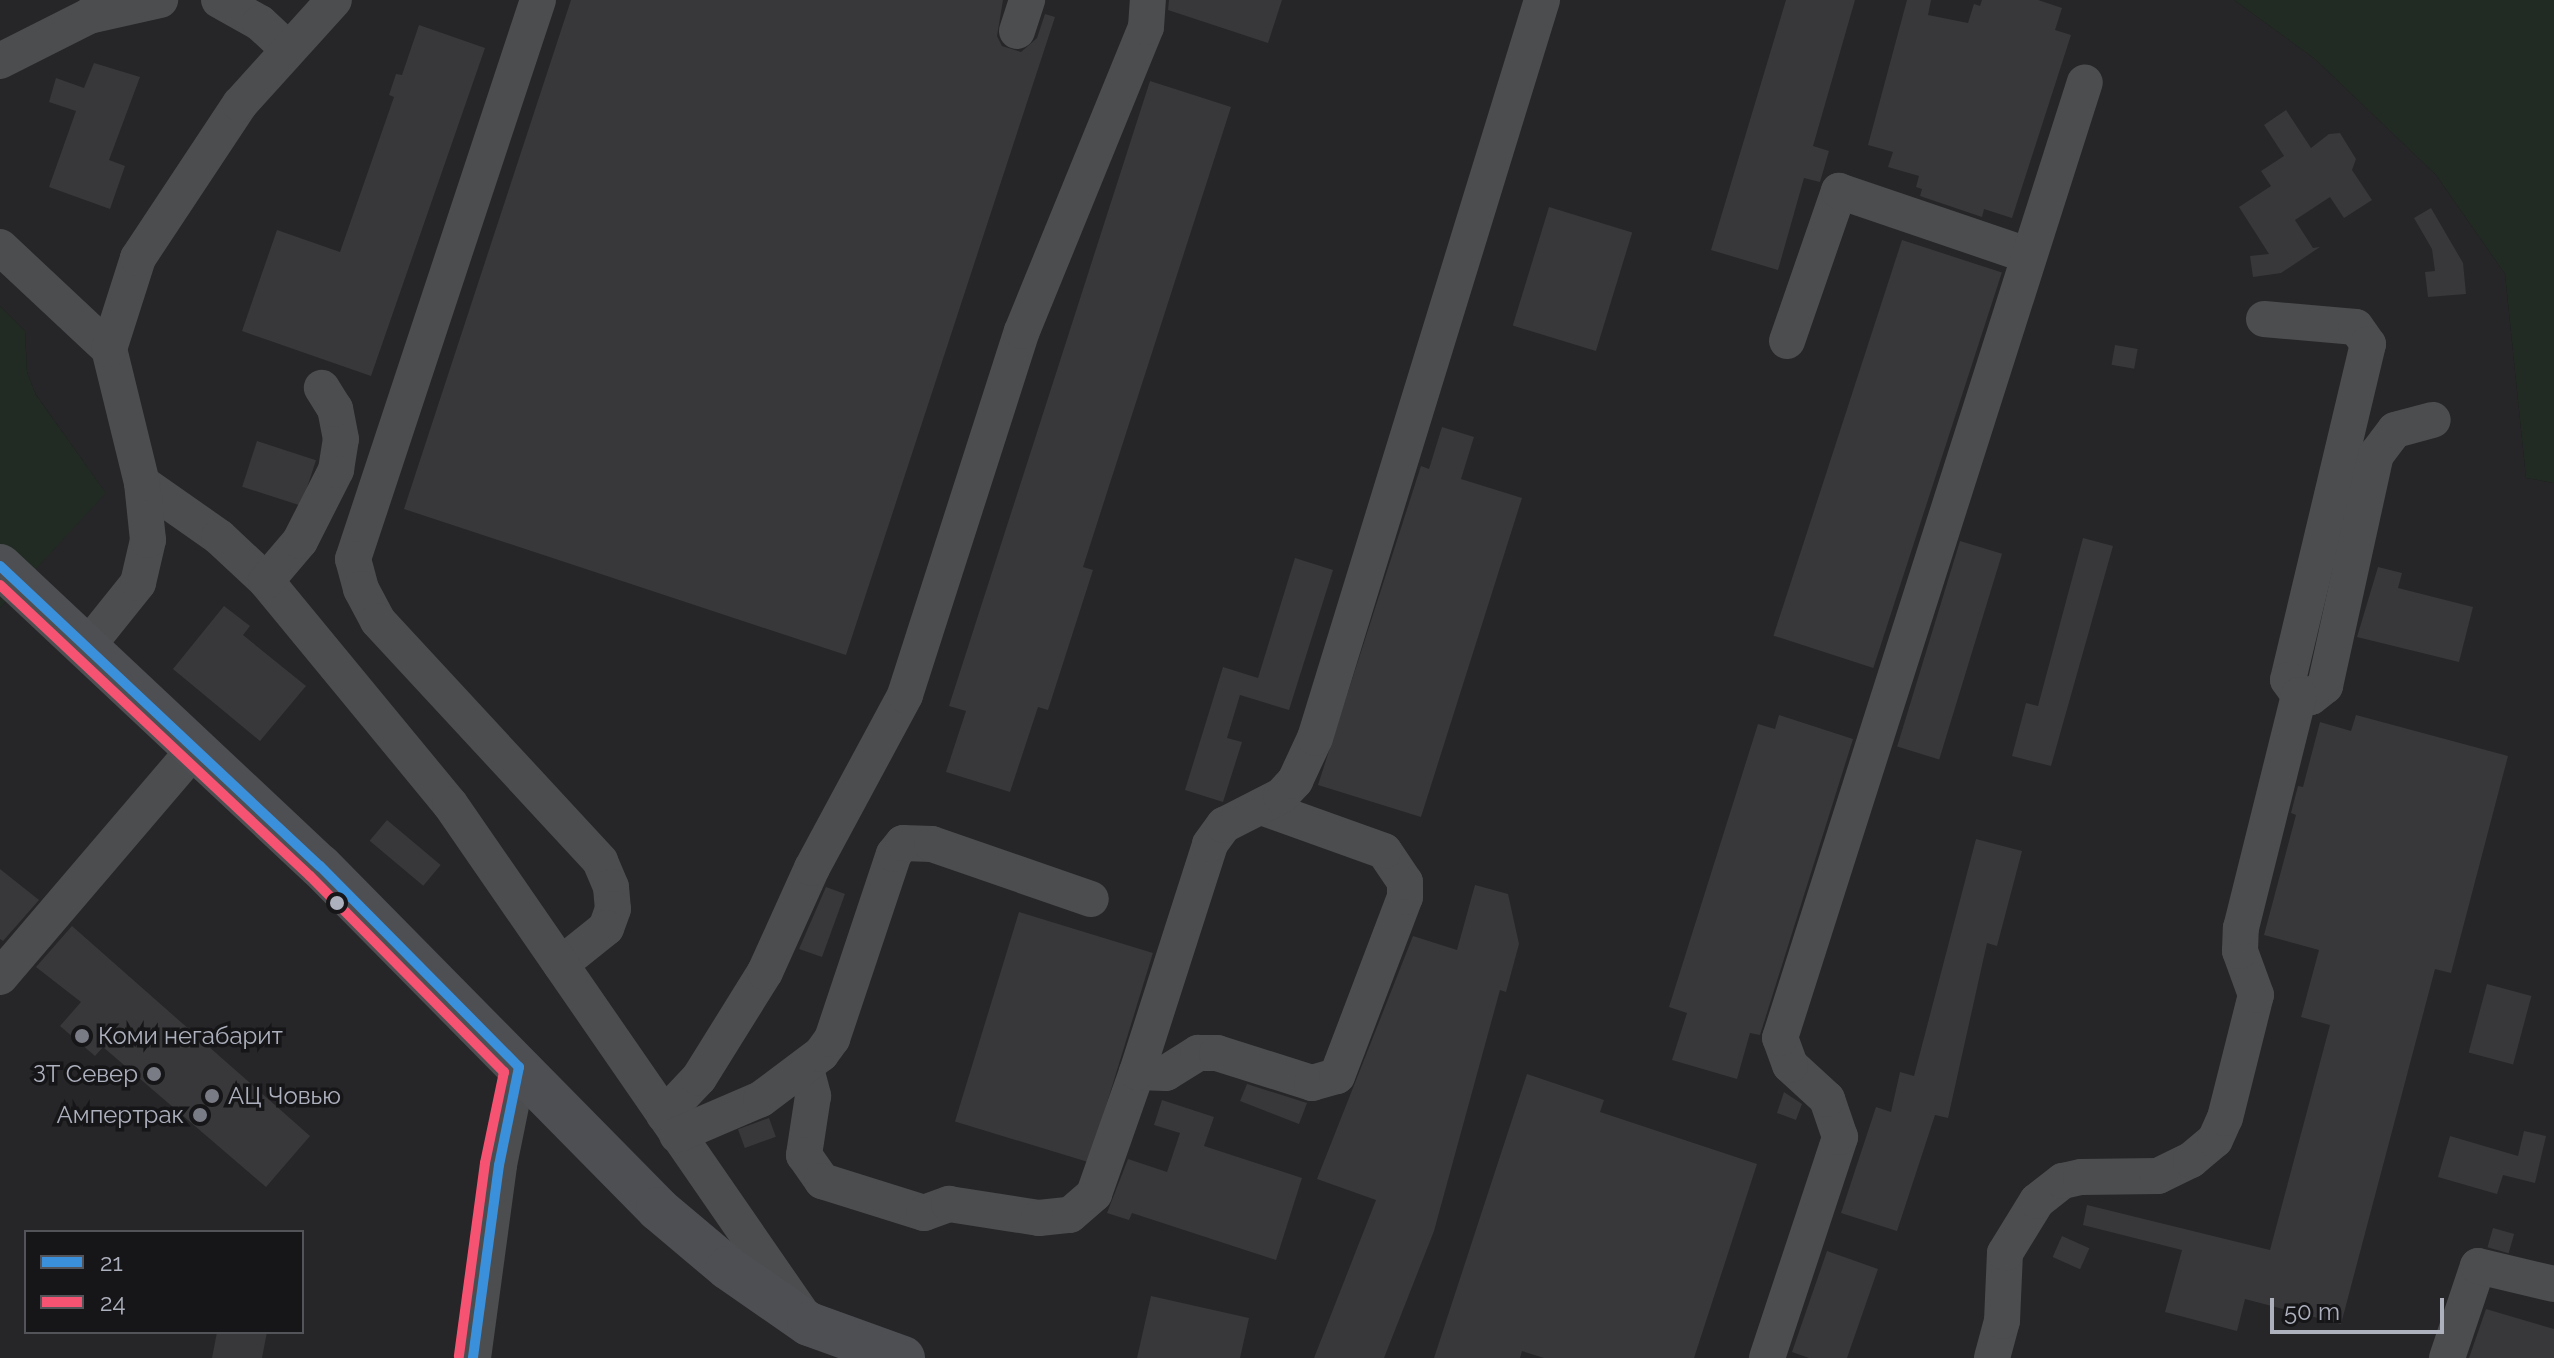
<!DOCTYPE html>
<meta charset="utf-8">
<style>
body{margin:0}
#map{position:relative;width:2554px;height:1358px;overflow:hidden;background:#1c1c1c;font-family:Raleway,sans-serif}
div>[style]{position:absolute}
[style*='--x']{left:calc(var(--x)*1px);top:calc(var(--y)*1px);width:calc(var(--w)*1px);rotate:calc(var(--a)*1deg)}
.built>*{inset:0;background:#262629}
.green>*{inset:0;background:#212a23}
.building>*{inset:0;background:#38383a;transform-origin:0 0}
.minor>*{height:36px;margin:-18px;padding:0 18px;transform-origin:18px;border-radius:18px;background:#4c4d4f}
.major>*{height:44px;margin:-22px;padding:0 22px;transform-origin:22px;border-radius:22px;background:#4e4f52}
.bus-1>*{height:10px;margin:-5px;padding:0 5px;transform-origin:5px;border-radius:5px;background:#3a90db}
.bus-2>*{height:10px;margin:-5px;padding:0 5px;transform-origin:5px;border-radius:5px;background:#f65372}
.dots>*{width:22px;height:22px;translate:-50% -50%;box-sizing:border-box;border:4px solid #161618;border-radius:50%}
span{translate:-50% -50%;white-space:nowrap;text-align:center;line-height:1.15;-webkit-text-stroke:7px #161618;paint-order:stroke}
.poi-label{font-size:24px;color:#adb0bd}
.left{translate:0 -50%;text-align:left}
.right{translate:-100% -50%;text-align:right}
.legend{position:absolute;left:24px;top:1230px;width:280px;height:104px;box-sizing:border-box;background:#161618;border:2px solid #52545a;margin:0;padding:10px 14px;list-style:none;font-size:24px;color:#adb0bd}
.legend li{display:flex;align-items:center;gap:16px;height:40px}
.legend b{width:40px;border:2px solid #52545a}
.scale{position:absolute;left:2270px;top:1298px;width:174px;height:36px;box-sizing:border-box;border:4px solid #adb0bd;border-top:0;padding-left:10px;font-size:24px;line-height:28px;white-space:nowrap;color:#adb0bd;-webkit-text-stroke:6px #161618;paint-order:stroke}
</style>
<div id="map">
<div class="built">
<div style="clip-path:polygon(evenodd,0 0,2234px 0,2315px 59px,2436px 175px,2505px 274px,2526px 478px,2554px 483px,2554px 1358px,0 1358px,0 608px,105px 492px,36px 395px,27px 372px,25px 331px,0 306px,0 0,26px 1232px,302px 1232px,302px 1332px,26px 1332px,26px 1232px)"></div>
</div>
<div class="green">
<div style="clip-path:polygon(2234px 0,2554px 0,2554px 483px,2526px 478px,2505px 274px,2436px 175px,2315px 59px)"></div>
<div style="clip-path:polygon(0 306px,25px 331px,27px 372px,36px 395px,106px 493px,0 608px)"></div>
</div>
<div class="building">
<div style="clip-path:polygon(571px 0,1003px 0,997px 36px,1002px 46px,1021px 52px,1037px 38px,1045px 14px,1055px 17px,846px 655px,404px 509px)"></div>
<div style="clip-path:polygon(1169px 0,1282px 0,1268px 43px,1168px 10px)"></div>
<div style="clip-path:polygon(1786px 0,1855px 0,1813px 146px,1829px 151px,1820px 182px,1804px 178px,1778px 270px,1711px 250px)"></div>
<div style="clip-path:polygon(1907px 0,1931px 0,1928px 15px,1968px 23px,1974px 4px,1980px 6px,1982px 0,2038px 0,2062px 8px,2055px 30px,2071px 35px,2012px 218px,1984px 209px,1982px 217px,1920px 196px,1922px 189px,1916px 187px,1919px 176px,1888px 167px,1893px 152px,1868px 145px)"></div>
<div style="clip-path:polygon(419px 25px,485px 48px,371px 376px,242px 331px,277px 230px,340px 252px,394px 97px,389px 95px,396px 74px,402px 75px)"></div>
<div style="clip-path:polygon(94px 63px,140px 77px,109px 160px,125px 166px,110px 209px,49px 187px,76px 111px,49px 102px,56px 78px,84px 88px)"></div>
<div style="clip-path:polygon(1150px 81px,1231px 107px,1083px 567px,1093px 570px,1048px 710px,1038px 707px,1010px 792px,946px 772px,966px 711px,949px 706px)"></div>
<div style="clip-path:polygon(2286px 110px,2311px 148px,2329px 134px,2340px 133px,2356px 159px,2352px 170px,2372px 200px,2344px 218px,2330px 197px,2295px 220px,2313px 248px,2320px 247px,2281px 273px,2253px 277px,2250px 256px,2269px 254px,2239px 207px,2271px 186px,2261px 171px,2284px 156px,2264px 125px)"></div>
<div style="left:1549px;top:207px;width:87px;height:124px;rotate:17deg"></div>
<div style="clip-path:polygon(2431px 208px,2463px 263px,2466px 294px,2428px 297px,2425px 272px,2435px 271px,2432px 249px,2414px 218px)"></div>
<div style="left:1902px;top:240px;width:105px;height:416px;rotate:18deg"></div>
<div style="left:2115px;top:345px;width:23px;height:20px;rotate:10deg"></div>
<div style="clip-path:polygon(1442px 427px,1474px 437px,1461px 479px,1522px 498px,1421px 817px,1318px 785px,1421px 466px,1429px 469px)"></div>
<div style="left:257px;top:441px;width:62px;height:48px;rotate:18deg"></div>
<div style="clip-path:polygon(2083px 538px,2113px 546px,2051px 766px,2012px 756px,2026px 703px,2038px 706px)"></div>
<div style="left:1960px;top:541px;width:44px;height:215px;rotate:17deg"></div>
<div style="clip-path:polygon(1295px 558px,1333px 570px,1289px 710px,1240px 695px,1227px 738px,1242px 742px,1223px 802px,1185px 790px,1223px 667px,1258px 678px)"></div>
<div style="clip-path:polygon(2378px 567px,2402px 573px,2398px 588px,2473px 607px,2459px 662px,2357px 637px)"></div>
<div style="clip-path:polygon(224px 606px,250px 626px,243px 635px,306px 686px,260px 741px,173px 669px)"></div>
<div style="clip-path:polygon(1779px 715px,1853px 739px,1760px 1035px,1750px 1033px,1737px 1079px,1672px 1060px,1687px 1013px,1669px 1007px,1758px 724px,1775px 729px)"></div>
<div style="clip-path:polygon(2356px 715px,2508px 756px,2451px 973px,2435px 969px,2341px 1324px,2245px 1299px,2237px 1331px,2165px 1312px,2182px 1250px,2083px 1225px,2087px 1205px,2270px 1250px,2330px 1025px,2301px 1017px,2319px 950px,2264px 935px,2296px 815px,2291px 813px,2298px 786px,2303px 787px,2320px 722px,2351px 731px)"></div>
<div style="left:387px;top:820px;width:70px;height:27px;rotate:40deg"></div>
<div style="clip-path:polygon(1976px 839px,2022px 851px,1997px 946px,1987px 943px,1948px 1118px,1935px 1115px,1897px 1231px,1841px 1213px,1876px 1107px,1891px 1112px,1900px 1072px,1914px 1076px)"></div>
<div style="clip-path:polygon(0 869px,39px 900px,3px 941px,0 939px)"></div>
<div style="clip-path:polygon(1475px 885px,1508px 894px,1519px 944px,1506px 992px,1500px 990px,1434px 1231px,1384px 1358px,1314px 1358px,1376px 1200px,1317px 1179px,1413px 936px,1457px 950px)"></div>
<div style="clip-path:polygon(826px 887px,845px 894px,822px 957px,799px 949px)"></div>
<div style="left:1019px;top:912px;width:140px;height:219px;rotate:17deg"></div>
<div style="clip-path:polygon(72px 926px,310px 1136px,266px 1187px,103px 1047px,95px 1056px,60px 1026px,81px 1002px,36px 967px)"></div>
<div style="left:2487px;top:984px;width:46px;height:71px;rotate:15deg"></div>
<div style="clip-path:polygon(1527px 1074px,1604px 1100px,1600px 1112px,1757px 1164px,1694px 1358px,1544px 1358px,1522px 1351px,1520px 1358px,1434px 1358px)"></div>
<div style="clip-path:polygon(1247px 1084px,1307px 1103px,1299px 1124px,1240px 1101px)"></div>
<div style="clip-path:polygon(1784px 1092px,1802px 1104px,1796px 1120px,1777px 1113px)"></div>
<div style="clip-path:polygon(1162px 1100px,1214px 1117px,1204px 1146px,1302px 1178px,1276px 1260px,1132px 1213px,1129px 1220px,1107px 1213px,1128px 1159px,1167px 1172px,1180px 1133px,1154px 1125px)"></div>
<div style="left:769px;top:1118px;width:20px;height:33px;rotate:70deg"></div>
<div style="clip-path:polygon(2524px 1131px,2546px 1136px,2535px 1183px,2503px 1175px,2497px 1194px,2438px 1177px,2450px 1136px,2518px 1156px)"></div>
<div style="left:2493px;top:1228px;width:22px;height:20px;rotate:16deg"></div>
<div style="left:2062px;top:1236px;width:30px;height:23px;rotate:24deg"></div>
<div style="clip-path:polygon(1827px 1251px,1878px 1269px,1847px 1358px,1809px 1358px,1792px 1352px)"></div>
<div style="clip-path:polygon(1151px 1296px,1249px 1318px,1240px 1358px,1137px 1358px)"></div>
<div style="clip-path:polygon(2486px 1309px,2554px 1329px,2554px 1358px,2469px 1358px)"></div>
<div style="clip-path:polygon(217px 1332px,267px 1332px,262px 1358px,212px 1358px)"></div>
</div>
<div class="minor">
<div style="--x:219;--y:0;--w:47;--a:29.3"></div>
<div style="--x:260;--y:23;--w:38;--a:43"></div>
<div style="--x:538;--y:0;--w:589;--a:108.31"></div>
<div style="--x:353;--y:559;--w:31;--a:75"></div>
<div style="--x:361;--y:589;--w:36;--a:62"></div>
<div style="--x:378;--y:621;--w:327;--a:47.2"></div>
<div style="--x:600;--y:861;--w:28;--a:67"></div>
<div style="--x:611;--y:887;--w:22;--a:85"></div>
<div style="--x:613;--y:909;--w:20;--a:110"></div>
<div style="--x:606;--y:928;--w:58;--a:141.3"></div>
<div style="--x:1017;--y:31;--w:33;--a:-72"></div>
<div style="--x:0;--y:61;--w:100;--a:-26.8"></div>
<div style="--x:89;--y:16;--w:73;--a:-12.7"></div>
<div style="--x:0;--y:247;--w:149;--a:43.1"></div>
<div style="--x:2264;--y:319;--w:92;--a:5"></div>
<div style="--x:2356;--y:327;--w:21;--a:55"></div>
<div style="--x:2368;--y:344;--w:345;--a:103.4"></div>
<div style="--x:2288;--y:680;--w:19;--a:54"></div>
<div style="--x:2299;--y:695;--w:12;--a:9"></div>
<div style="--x:2311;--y:697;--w:18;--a:-38"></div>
<div style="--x:2325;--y:686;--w:237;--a:-77.6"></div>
<div style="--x:2376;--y:455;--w:31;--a:-53"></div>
<div style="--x:2395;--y:430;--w:39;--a:-15"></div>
<div style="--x:1787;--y:341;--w:159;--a:-70.9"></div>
<div style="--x:1839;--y:191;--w:199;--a:18.8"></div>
<div style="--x:142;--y:483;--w:94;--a:35"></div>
<div style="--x:219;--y:537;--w:64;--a:43.1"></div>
<div style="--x:266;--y:581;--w:289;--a:50.5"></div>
<div style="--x:450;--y:804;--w:620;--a:55.39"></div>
<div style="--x:266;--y:581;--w:52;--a:-49.6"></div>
<div style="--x:300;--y:541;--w:80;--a:-63.1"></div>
<div style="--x:336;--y:470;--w:31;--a:-81"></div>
<div style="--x:341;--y:439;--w:31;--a:-101"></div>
<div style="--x:335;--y:409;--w:25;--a:-122"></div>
<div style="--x:86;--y:648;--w:83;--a:-51.3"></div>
<div style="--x:138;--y:583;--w:44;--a:-76.9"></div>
<div style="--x:148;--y:540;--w:57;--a:-96"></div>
<div style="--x:142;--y:483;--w:138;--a:-103.8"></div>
<div style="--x:109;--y:349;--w:96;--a:-72.3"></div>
<div style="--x:138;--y:258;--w:185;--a:-56.5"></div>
<div style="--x:240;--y:104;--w:140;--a:-47.9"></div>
<div style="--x:0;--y:977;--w:299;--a:-49.5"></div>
<div style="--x:806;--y:1069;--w:28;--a:75"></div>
<div style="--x:813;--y:1096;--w:60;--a:98.7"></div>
<div style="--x:804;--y:1155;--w:32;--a:55"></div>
<div style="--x:822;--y:1181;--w:107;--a:17.4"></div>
<div style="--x:924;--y:1213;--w:27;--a:-20"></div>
<div style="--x:949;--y:1204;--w:91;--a:8.8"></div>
<div style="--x:1039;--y:1218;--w:31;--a:-6"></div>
<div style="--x:1070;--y:1215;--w:32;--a:-41"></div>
<div style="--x:1094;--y:1194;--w:129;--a:-70.6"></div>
<div style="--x:1137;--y:1072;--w:29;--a:2"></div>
<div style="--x:1166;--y:1073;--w:38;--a:-32"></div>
<div style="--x:1198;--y:1053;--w:19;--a:0"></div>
<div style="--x:1217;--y:1053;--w:100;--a:17.5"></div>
<div style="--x:1312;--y:1083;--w:26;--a:-16"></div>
<div style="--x:1337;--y:1076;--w:191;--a:-69.2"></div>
<div style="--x:1405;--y:897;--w:15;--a:-90"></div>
<div style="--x:1405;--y:882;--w:37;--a:-124"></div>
<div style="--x:1384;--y:851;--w:131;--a:-160.3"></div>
<div style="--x:1137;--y:1072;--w:239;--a:-72.2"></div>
<div style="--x:1210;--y:844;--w:24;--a:-54"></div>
<div style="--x:1224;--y:825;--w:64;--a:-27"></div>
<div style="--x:1281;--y:796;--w:21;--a:-47"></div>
<div style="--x:1295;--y:781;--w:47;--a:-65.1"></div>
<div style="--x:1315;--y:738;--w:772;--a:-72.9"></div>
<div style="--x:664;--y:1115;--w:51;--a:-46.6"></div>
<div style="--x:699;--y:1078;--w:125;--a:-58.1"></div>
<div style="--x:765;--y:972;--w:114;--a:-65.7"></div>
<div style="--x:812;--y:868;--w:196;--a:-61.7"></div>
<div style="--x:905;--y:695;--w:382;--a:-72.2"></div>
<div style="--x:1022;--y:331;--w:328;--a:-67.8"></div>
<div style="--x:1146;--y:27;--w:27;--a:-86"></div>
<div style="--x:677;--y:1135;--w:91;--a:-23.2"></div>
<div style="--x:761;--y:1099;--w:75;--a:-36.9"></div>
<div style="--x:821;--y:1054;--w:19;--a:-54"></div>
<div style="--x:832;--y:1039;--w:195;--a:-71.5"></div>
<div style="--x:894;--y:854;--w:14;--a:-51"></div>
<div style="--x:903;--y:843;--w:29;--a:2"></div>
<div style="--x:932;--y:844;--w:168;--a:19.1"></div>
<div style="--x:473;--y:1358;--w:195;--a:-82.3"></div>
<div style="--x:499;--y:1165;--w:100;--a:-78.5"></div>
<div style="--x:1767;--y:1358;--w:233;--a:-71.7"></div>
<div style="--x:1840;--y:1137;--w:40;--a:-108.9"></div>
<div style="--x:1827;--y:1099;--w:50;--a:-137.4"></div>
<div style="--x:1790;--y:1065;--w:29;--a:-110"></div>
<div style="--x:1780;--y:1038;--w:1003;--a:-72.31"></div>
<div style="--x:1992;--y:1358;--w:38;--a:-75"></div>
<div style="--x:2002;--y:1321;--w:68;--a:-87.5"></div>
<div style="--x:2005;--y:1253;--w:61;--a:-58.4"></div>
<div style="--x:2037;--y:1201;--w:33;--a:-38"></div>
<div style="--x:2063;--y:1181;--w:18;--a:-13"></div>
<div style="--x:2081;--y:1177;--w:77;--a:-0.7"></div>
<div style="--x:2158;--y:1176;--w:37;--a:-26"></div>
<div style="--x:2191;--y:1160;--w:31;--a:-40"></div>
<div style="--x:2215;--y:1140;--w:24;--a:-66"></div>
<div style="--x:2225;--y:1118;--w:127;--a:-75.9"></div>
<div style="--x:2256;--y:995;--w:47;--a:-110"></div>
<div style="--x:2240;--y:951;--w:23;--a:-88"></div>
<div style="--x:2241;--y:928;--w:240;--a:-76"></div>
<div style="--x:2447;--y:1358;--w:97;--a:-71.4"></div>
<div style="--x:2478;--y:1266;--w:78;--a:13.3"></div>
</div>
<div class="major">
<div style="--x:0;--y:566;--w:439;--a:43.2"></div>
<div style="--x:320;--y:866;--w:482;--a:45.4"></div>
<div style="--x:658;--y:1209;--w:92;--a:40.1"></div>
<div style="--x:728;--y:1268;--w:98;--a:34.7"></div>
<div style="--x:809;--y:1324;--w:100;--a:19.9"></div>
</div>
<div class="bus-1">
<div style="--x:0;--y:566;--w:439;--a:43.2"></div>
<div style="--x:320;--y:866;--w:283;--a:45.3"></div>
<div style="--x:519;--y:1067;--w:100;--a:101.5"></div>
<div style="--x:499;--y:1165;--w:195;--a:97.7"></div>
</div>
<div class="bus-2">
<div style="--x:0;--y:585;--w:425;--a:43.2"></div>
<div style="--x:310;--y:876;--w:276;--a:45.3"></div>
<div style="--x:504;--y:1072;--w:93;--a:101.8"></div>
<div style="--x:485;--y:1163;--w:195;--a:97.7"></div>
</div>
<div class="dots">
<div style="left:337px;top:903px;background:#adb0bd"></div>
<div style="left:82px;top:1036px;background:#7a7c85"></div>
<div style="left:154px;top:1074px;background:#7a7c85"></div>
<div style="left:212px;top:1096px;background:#7a7c85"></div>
<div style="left:200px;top:1115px;background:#7a7c85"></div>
</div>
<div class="poi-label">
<span class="left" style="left:98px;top:1036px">Коми негабарит</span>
<span class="right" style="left:138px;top:1074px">ЗТ Север</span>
<span class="left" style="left:228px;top:1096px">АЦ Човью</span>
<span class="right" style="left:184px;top:1115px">Ампертрак</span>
</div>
<ul class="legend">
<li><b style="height:10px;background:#3a90db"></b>21</li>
<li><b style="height:10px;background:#f65372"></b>24</li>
</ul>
<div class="scale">50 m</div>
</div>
